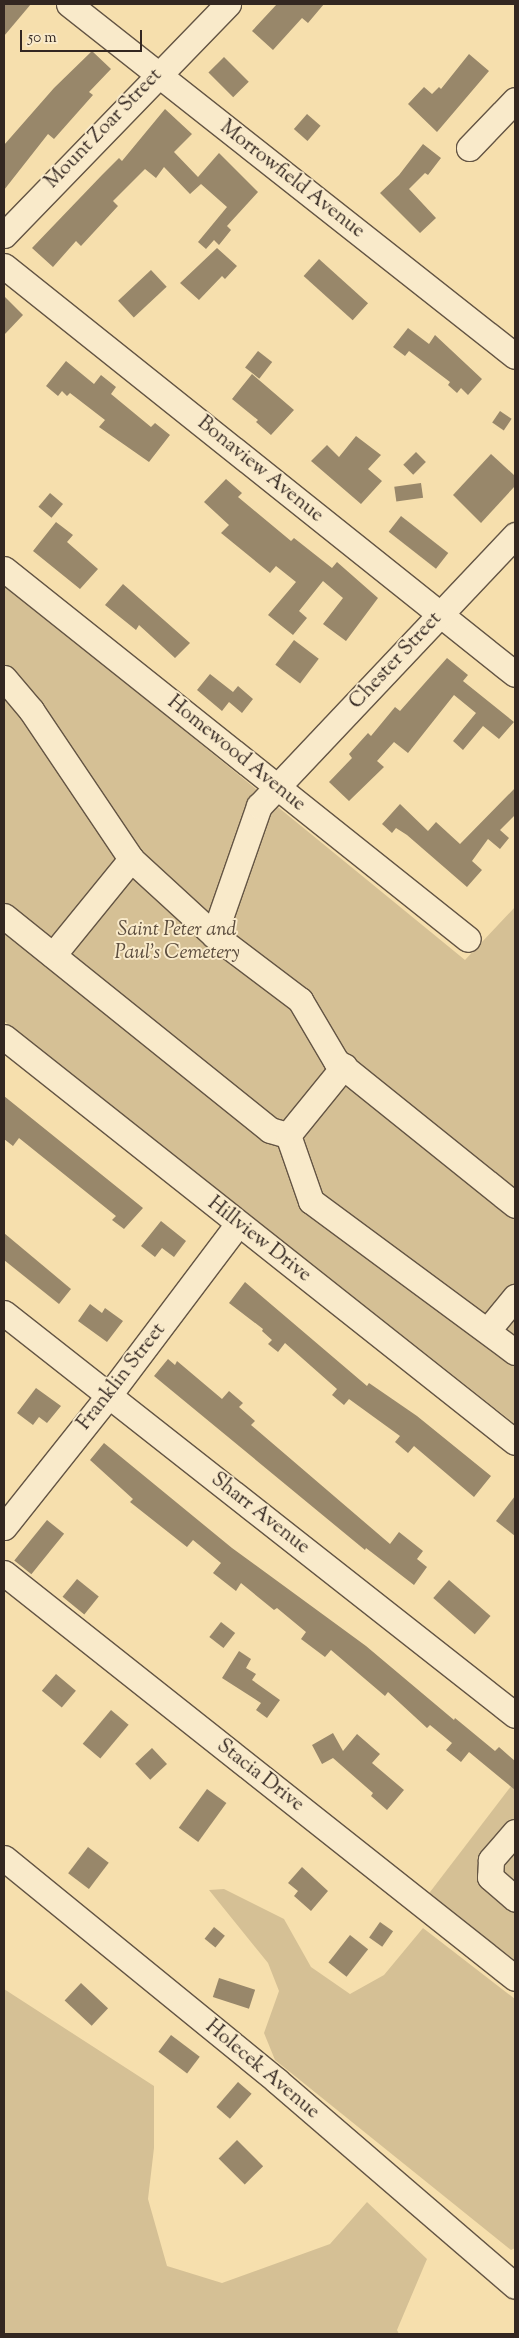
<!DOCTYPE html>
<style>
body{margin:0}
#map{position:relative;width:519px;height:2338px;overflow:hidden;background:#f6dfad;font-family:"Sorts Mill Goudy",serif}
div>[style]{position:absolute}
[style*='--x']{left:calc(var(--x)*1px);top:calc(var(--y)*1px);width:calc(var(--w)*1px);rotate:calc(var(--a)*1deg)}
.green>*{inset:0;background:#d5c095}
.building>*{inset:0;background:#98876a;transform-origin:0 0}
.roads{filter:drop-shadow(1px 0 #645544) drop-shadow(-1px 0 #645544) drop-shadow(0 1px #645544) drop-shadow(0 -1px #645544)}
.minor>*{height:25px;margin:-12.5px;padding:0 12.5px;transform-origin:12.5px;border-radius:12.5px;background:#f9eaca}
span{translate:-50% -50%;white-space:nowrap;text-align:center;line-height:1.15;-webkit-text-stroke:4px #f9eaca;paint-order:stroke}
.street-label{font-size:20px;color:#332721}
.park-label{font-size:20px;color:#5c4d3e;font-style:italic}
.frame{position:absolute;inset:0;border:5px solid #332721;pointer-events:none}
.scale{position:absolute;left:20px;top:30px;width:122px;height:22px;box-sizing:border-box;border:2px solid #332721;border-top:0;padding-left:6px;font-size:15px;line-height:18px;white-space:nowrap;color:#332721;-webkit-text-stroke:4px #f9eaca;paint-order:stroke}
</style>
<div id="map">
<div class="green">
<div style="clip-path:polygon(4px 583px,465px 960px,515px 907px,515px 1424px,4px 1021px)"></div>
<div style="clip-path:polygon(515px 1781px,515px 1960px,427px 1896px)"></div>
<div style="clip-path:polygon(224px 1889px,284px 1919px,311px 1967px,350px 1994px,384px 1975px,423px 1928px,515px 1999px,515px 2248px,511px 2250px,275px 2060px,264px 2033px,279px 1991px,268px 1963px,209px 1890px)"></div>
<div style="clip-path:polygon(4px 1989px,154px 2086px,154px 2148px,148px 2199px,167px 2266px,222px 2283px,330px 2244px,367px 2202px,427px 2259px,397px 2330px,399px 2334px,4px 2334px)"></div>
</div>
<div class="building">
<div style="clip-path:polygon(4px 4px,31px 4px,4px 36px)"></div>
<div style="clip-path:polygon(277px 4px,324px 4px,308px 23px,302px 18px,273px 50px,252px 31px)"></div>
<div style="clip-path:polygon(92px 51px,111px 69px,89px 92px,93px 95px,54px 139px,48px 134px,4px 190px,4px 145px,54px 88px)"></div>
<div style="clip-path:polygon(469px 54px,489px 71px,437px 132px,408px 104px,424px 87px,432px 94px,439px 87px,441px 89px)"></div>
<div style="left:224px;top:57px;width:35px;height:22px;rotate:45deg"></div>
<div style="clip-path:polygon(165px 109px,192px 134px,174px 152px,198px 177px,219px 153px,258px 192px,227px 226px,231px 230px,219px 245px,214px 240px,206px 249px,198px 242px,227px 207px,201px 184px,190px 194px,164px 167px,156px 178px,145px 169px,113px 201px,118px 206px,81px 246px,76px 241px,53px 267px,32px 248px,102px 175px,119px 158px,122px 161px)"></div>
<div style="left:307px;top:114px;width:18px;height:20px;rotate:41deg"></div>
<div style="clip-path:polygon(423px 144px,441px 158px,428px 175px,425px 173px,409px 189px,436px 218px,420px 233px,380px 193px,399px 175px)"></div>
<div style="clip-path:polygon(217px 248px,237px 266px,225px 279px,222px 276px,199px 300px,180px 283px)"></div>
<div style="left:319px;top:259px;width:66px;height:23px;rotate:42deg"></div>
<div style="left:151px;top:270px;width:23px;height:45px;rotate:47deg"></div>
<div style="clip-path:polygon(4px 296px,23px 315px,4px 335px)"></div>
<div style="clip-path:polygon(408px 328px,429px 344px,435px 335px,482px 379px,468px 395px,461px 388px,457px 393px,448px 385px,450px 382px,409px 351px,405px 356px,393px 347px)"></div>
<div style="left:258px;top:351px;width:18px;height:21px;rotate:38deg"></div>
<div style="clip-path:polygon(66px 361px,94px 384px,101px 375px,116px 387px,111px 394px,151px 427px,155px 423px,170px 435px,149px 462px,99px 427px,105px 420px,70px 393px,67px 396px,62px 391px,58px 396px,46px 386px)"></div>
<div style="clip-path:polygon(252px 374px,294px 410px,271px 435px,256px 422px,258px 420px,232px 399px)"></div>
<div style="left:500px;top:411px;width:14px;height:14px;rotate:34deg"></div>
<div style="clip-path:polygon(356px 436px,381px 455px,368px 469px,382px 481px,361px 504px,311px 461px,327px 445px,339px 457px)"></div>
<div style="left:416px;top:452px;width:14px;height:18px;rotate:45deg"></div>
<div style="clip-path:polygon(491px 454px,515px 476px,515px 486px,481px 523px,453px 495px)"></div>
<div style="clip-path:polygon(226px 479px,242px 493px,238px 497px,291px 541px,294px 538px,332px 568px,337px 562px,378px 598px,346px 641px,323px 624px,343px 598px,323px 581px,299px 611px,307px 618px,293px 635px,268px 615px,296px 582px,276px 566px,270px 573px,221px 533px,229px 525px,204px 502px)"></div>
<div style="left:421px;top:483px;width:15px;height:27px;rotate:82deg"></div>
<div style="left:50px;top:493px;width:17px;height:18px;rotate:40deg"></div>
<div style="left:401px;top:516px;width:60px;height:20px;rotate:38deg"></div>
<div style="clip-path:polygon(56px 522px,73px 535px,67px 542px,98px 569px,80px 589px,33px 551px)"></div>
<div style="clip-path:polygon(123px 584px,190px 643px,175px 658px,139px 625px,136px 630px,105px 605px)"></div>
<div style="left:294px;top:640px;width:31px;height:31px;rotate:37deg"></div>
<div style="clip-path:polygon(447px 658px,468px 675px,463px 681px,514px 722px,499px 739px,483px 726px,463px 750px,453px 741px,476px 713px,454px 695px,408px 753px,394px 742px,377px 761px,384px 767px,349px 801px,329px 782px,352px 758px,349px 754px,368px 733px,371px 736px,395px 707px,400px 711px)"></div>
<div style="clip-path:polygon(210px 674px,233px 692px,238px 686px,253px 699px,242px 713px,229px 702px,222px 711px,197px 690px)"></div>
<div style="clip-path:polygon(515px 788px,515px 815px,500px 830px,509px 838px,500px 849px,488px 839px,472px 861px,482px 870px,467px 887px,407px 835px,396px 828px,392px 833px,382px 824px,400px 804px,428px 831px,436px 822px,460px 844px)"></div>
<div style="clip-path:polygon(4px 1096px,143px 1208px,124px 1229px,112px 1220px,116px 1216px,19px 1138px,13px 1146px,4px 1139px)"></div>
<div style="clip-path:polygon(161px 1221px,186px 1241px,174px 1257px,162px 1248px,155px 1257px,141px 1246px)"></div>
<div style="clip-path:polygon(4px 1233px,71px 1289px,59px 1304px,4px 1260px)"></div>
<div style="clip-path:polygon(245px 1282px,367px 1386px,369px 1383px,417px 1416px,491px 1476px,474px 1497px,414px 1446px,408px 1453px,395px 1442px,400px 1436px,349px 1399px,344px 1405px,332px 1395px,337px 1389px,285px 1343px,278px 1352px,268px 1344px,272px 1340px,262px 1331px,263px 1329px,229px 1303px)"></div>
<div style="clip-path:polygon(90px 1304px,102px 1313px,105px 1308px,123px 1321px,107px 1342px,78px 1321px)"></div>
<div style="clip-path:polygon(168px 1359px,175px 1365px,177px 1361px,222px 1399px,229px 1391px,243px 1403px,239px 1407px,255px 1421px,251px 1425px,390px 1544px,399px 1532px,423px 1551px,417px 1559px,427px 1567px,414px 1585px,366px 1548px,365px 1550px,154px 1376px)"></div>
<div style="clip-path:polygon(36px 1388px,61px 1406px,47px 1423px,39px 1417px,33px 1425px,17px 1413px)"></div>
<div style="clip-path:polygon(104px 1443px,232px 1548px,366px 1646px,454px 1720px,455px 1718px,495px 1751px,499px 1747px,515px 1761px,515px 1790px,469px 1752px,461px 1762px,446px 1750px,452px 1743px,430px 1725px,427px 1728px,388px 1692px,385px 1696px,331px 1650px,325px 1657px,301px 1639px,306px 1632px,277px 1608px,274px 1610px,241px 1583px,236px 1591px,213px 1573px,221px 1563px,193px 1540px,187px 1547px,130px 1502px,133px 1499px,90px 1460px)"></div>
<div style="clip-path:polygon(515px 1496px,515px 1536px,496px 1521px)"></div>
<div style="left:47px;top:1520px;width:22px;height:52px;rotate:39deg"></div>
<div style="left:77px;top:1579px;width:28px;height:23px;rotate:39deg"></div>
<div style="left:449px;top:1580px;width:55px;height:24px;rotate:41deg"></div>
<div style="left:221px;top:1622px;width:18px;height:19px;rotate:38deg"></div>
<div style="clip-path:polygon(239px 1651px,251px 1659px,246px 1668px,256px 1674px,252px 1680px,280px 1700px,267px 1718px,256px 1710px,261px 1703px,222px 1678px)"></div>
<div style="left:56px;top:1674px;width:26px;height:22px;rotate:40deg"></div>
<div style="left:111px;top:1710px;width:23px;height:44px;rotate:40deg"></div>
<div style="clip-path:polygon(333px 1733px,343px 1751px,357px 1734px,380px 1754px,372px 1763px,404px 1790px,387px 1810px,371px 1796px,373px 1793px,333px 1758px,322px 1764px,312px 1745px)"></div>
<div style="left:152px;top:1748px;width:22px;height:23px;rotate:47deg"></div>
<div style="left:207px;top:1789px;width:24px;height:48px;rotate:36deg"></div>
<div style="left:88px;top:1847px;width:26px;height:33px;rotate:37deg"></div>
<div style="clip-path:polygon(302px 1867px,328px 1891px,311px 1911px,294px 1896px,298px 1891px,288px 1883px)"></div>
<div style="left:380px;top:1922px;width:16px;height:19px;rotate:35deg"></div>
<div style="left:214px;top:1927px;width:14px;height:15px;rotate:39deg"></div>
<div style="left:350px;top:1935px;width:23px;height:35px;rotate:38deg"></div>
<div style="left:219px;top:1978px;width:38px;height:20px;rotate:18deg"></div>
<div style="left:81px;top:1983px;width:37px;height:24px;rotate:43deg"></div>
<div style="left:171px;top:2035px;width:36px;height:21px;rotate:37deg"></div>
<div style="left:238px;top:2082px;width:18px;height:33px;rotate:41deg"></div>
<div style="left:237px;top:2140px;width:37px;height:26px;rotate:45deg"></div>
</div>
<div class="roads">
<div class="minor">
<div style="--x:69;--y:4;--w:568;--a:38.28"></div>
<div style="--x:469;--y:148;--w:66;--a:-46.2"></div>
<div style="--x:4;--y:235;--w:322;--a:-45.9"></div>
<div style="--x:4;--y:266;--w:654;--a:38.61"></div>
<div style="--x:4;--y:569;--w:593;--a:38.57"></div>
<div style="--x:4;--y:678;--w:42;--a:49.8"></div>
<div style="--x:31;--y:710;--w:179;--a:56.1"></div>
<div style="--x:131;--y:859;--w:113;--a:42.5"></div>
<div style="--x:214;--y:935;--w:108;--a:37.1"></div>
<div style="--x:300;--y:1000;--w:71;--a:59.5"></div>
<div style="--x:336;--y:1061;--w:230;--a:38.8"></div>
<div style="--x:4;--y:916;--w:341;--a:38.8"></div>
<div style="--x:270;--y:1130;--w:19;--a:16"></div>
<div style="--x:288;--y:1135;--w:70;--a:70.8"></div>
<div style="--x:311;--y:1201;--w:254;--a:36.5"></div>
<div style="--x:214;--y:935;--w:137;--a:-70.8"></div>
<div style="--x:259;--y:806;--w:373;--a:-46.6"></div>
<div style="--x:53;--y:955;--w:124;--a:-50.9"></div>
<div style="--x:4;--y:1037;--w:652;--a:38.4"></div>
<div style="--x:288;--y:1135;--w:89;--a:-50.9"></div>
<div style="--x:4;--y:1313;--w:650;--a:38.19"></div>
<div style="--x:488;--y:1330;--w:43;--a:-50.7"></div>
<div style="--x:4;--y:1527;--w:169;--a:-51.5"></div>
<div style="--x:109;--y:1395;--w:214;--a:-53"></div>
<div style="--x:4;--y:1573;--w:652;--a:38.4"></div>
<div style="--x:515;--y:1832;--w:37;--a:131"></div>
<div style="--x:491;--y:1860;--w:17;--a:93"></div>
<div style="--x:490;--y:1877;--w:33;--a:41"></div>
<div style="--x:4;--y:1858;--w:353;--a:39.2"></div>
<div style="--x:277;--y:2081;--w:314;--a:40.7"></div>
</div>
</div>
<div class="street-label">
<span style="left:104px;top:129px;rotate:-46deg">Mount Zoar Street</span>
<span style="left:292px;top:180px;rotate:38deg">Morrowfield Avenue</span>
<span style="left:260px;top:470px;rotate:39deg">Bonaview Avenue</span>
<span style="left:396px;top:661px;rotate:-47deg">Chester Street</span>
<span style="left:236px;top:754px;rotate:39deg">Homewood Avenue</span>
<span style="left:259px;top:1240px;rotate:38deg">Hillview Drive</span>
<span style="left:122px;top:1377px;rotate:-52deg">Franklin Street</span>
<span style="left:260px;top:1514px;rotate:38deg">Sharr Avenue</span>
<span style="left:260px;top:1776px;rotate:38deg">Stacia Drive</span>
<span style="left:262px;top:2070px;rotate:40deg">Holecek Avenue</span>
</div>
<div class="park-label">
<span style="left:177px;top:942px">Saint Peter and<br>Paul's Cemetery</span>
</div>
<div class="frame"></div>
<div class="scale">50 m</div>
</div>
